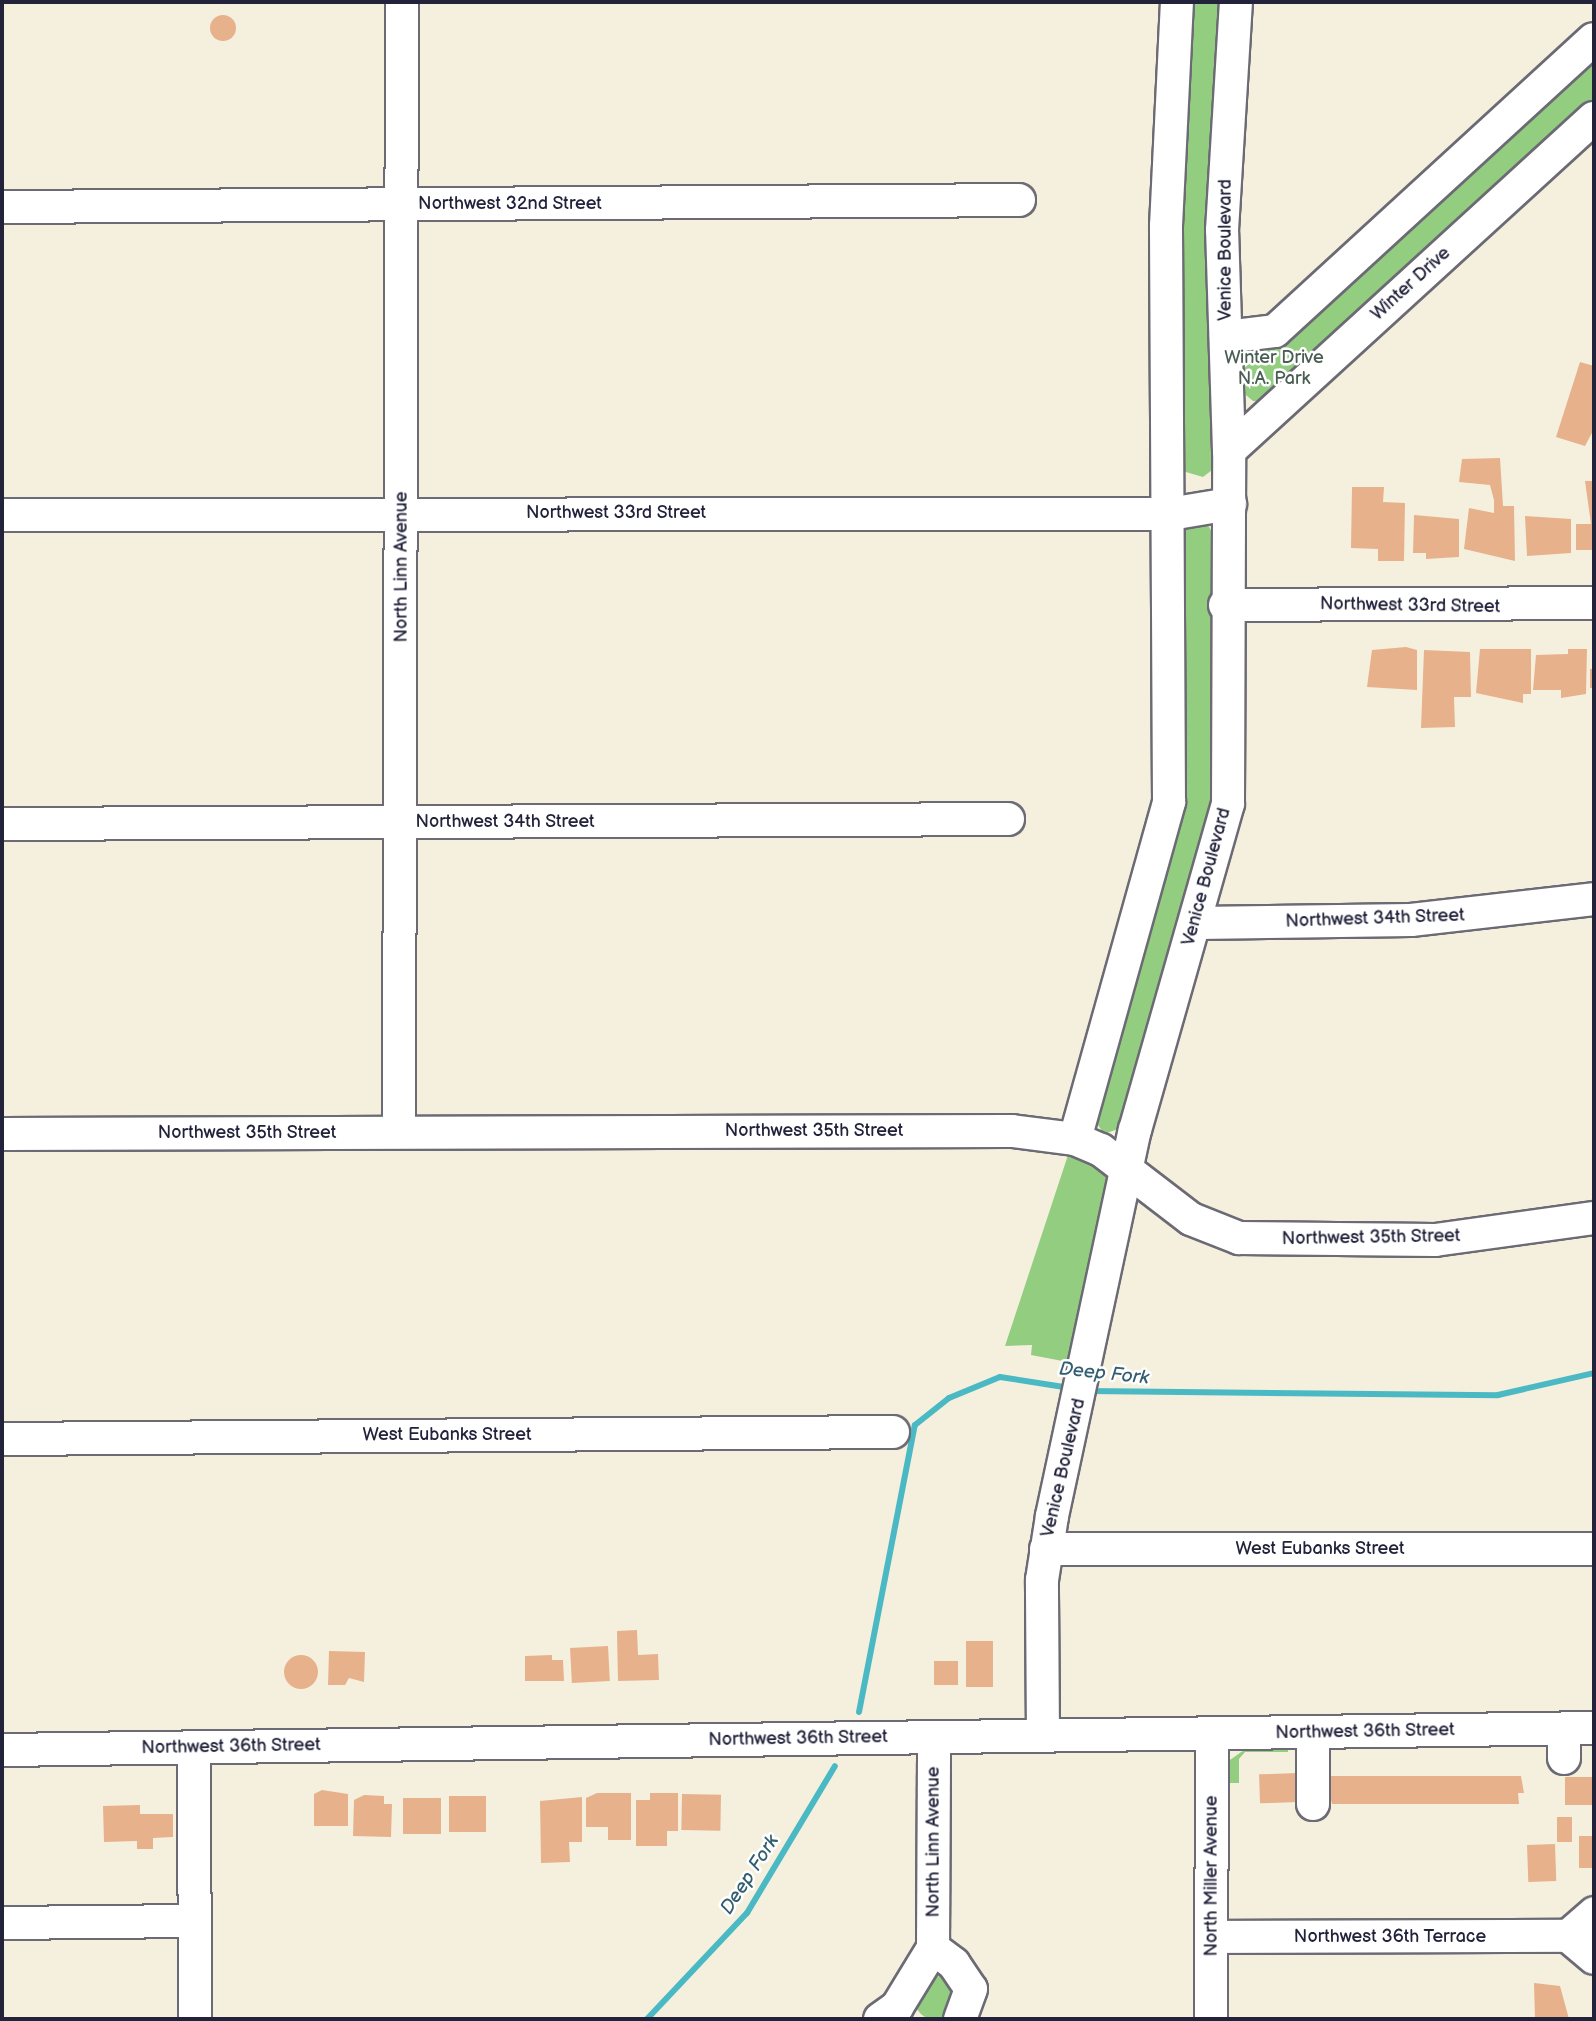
<!DOCTYPE html>
<style>
body{margin:0}
#map{position:relative;width:1596px;height:2021px;overflow:hidden;background:#f5f0de;font-family:"Balsamiq Sans",sans-serif}
div>[style]{position:absolute}
[style*='--x']{left:calc(var(--x)*1px);top:calc(var(--y)*1px);width:calc(var(--w)*1px);rotate:calc(var(--a)*1deg)}
.green>*{inset:0;background:#93cd80}
.round{border-radius:50%}
.stream>*{height:6px;margin:-3px;padding:0 3px;transform-origin:3px;border-radius:3px;background:#4bb9c4}
.building>*{inset:0;background:#e7b18b;transform-origin:0 0}
.roads{filter:drop-shadow(2px 0 #6c6a74) drop-shadow(-2px 0 #6c6a74) drop-shadow(0 2px #6c6a74) drop-shadow(0 -2px #6c6a74)}
.minor>*{height:32px;margin:-16px;padding:0 16px;transform-origin:16px;border-radius:16px;background:#fff}
span{translate:-50% -50%;white-space:nowrap;text-align:center;line-height:1.15;-webkit-text-stroke:5px #fff;paint-order:stroke}
.street-label{font-size:18px;color:#22223b}
.park-label{font-size:18px;color:#4a5e53}
.water-label{font-size:19px;color:#325e72;font-style:italic}
.frame{position:absolute;inset:0;border:4px solid #22223b;pointer-events:none}
</style>
<div id="map">
<div class="green">
<div style="clip-path:polygon(1187px 2px,1226px 2px,1216px 467px,1203px 477px,1179px 470px,1173px 206px)"></div>
<div style="clip-path:polygon(1594px 56px,1594px 104px,1269px 402px,1253px 401px,1240px 390px,1239px 375px,1247px 365px)"></div>
<div style="clip-path:polygon(1186px 523px,1208px 525px,1214px 536px,1213px 829px,1124px 1127px,1104px 1134px,1092px 1116px,1177px 816px,1178px 533px)"></div>
<div style="clip-path:polygon(1069px 1152px,1089px 1159px,1111px 1182px,1073px 1363px,1031px 1355px,1032px 1345px,1005px 1346px)"></div>
<div style="clip-path:polygon(1247px 1748px,1288px 1748px,1288px 1752px,1245px 1752px,1239px 1759px,1239px 1783px,1229px 1783px,1227px 1762px)"></div>
<div class="round" style="left:914px;top:1976px;width:44px;height:44px"></div>
</div>
<div class="stream">
<div style="--x:1088;--y:1391;--w:410;--a:0.6"></div>
<div style="--x:1498;--y:1395;--w:98;--a:-12.9"></div>
<div style="--x:859;--y:1712;--w:292;--a:-79"></div>
<div style="--x:915;--y:1425;--w:43;--a:-38.5"></div>
<div style="--x:949;--y:1398;--w:55;--a:-22.4"></div>
<div style="--x:1000;--y:1377;--w:71;--a:8.9"></div>
<div style="--x:647;--y:2019;--w:146;--a:-46.7"></div>
<div style="--x:747;--y:1913;--w:171;--a:-59.1"></div>
</div>
<div class="building">
<div class="round" style="left:210px;top:15px;width:26px;height:26px"></div>
<div style="clip-path:polygon(1580px 362px,1594px 366px,1594px 429px,1585px 446px,1556px 437px)"></div>
<div style="clip-path:polygon(1500px 458px,1503px 506px,1514px 506px,1515px 561px,1464px 549px,1469px 508px,1494px 513px,1494px 500px,1490px 485px,1459px 482px,1462px 459px)"></div>
<div style="clip-path:polygon(1585px 481px,1594px 481px,1594px 550px,1576px 550px,1576px 524px,1591px 524px)"></div>
<div style="clip-path:polygon(1352px 487px,1384px 487px,1383px 502px,1405px 503px,1404px 561px,1378px 561px,1378px 549px,1351px 548px)"></div>
<div style="clip-path:polygon(1414px 515px,1459px 519px,1459px 557px,1426px 559px,1426px 553px,1413px 553px)"></div>
<div style="clip-path:polygon(1525px 516px,1571px 519px,1571px 553px,1527px 556px)"></div>
<div style="clip-path:polygon(1406px 647px,1417px 650px,1417px 690px,1367px 687px,1372px 650px)"></div>
<div style="clip-path:polygon(1480px 649px,1531px 649px,1531px 694px,1523px 694px,1523px 703px,1476px 693px)"></div>
<div style="clip-path:polygon(1568px 649px,1587px 649px,1586px 694px,1561px 698px,1561px 690px,1533px 690px,1536px 655px,1568px 654px)"></div>
<div style="clip-path:polygon(1424px 650px,1470px 652px,1471px 697px,1454px 697px,1455px 727px,1421px 728px)"></div>
<div style="left:1590px;top:669px;width:4px;height:19px"></div>
<div style="clip-path:polygon(637px 1630px,638px 1655px,658px 1654px,659px 1680px,618px 1681px,617px 1631px)"></div>
<div style="left:966px;top:1641px;width:27px;height:46px"></div>
<div style="left:608px;top:1646px;width:35px;height:38px;rotate:87deg"></div>
<div style="clip-path:polygon(329px 1651px,365px 1652px,364px 1682px,349px 1678px,345px 1685px,328px 1685px)"></div>
<div style="clip-path:polygon(552px 1655px,552px 1660px,563px 1660px,564px 1681px,525px 1681px,525px 1656px)"></div>
<div class="round" style="left:284px;top:1655px;width:34px;height:34px"></div>
<div style="left:934px;top:1661px;width:24px;height:24px"></div>
<div style="left:1298px;top:1773px;width:29px;height:39px;rotate:88deg"></div>
<div style="clip-path:polygon(1325px 1776px,1521px 1776px,1524px 1793px,1518px 1793px,1519px 1804px,1332px 1804px)"></div>
<div style="left:1565px;top:1777px;width:29px;height:28px"></div>
<div style="clip-path:polygon(322px 1790px,348px 1794px,348px 1826px,314px 1826px,314px 1794px)"></div>
<div style="clip-path:polygon(597px 1793px,631px 1793px,631px 1840px,608px 1840px,608px 1827px,586px 1827px,586px 1798px)"></div>
<div style="clip-path:polygon(650px 1793px,678px 1793px,678px 1831px,667px 1831px,667px 1846px,636px 1846px,636px 1800px,650px 1800px)"></div>
<div style="left:682px;top:1794px;width:39px;height:36px;rotate:1deg"></div>
<div style="clip-path:polygon(364px 1795px,384px 1796px,384px 1804px,392px 1804px,391px 1837px,353px 1836px,354px 1800px)"></div>
<div style="left:449px;top:1796px;width:37px;height:36px"></div>
<div style="clip-path:polygon(582px 1797px,582px 1842px,569px 1842px,570px 1862px,541px 1863px,540px 1801px)"></div>
<div style="left:403px;top:1798px;width:38px;height:36px"></div>
<div style="clip-path:polygon(140px 1805px,140px 1814px,173px 1814px,173px 1837px,153px 1838px,153px 1849px,137px 1849px,137px 1841px,104px 1842px,103px 1806px)"></div>
<div style="left:1557px;top:1817px;width:15px;height:25px"></div>
<div style="left:1579px;top:1836px;width:15px;height:32px"></div>
<div style="left:1555px;top:1844px;width:37px;height:28px;rotate:88deg"></div>
<div style="clip-path:polygon(1534px 1983px,1560px 1986px,1569px 2019px,1535px 2019px)"></div>
</div>
<div class="roads">
<div class="minor">
<div style="--x:2;--y:207;--w:1017;--a:-0.39"></div>
<div style="--x:1226;--y:337;--w:49;--a:-7"></div>
<div style="--x:1275;--y:331;--w:432;--a:-42.5"></div>
<div style="--x:1229;--y:451;--w:494;--a:-42.4"></div>
<div style="--x:2;--y:515;--w:1168;--a:-0.05"></div>
<div style="--x:1170;--y:514;--w:61;--a:-9.5"></div>
<div style="--x:1225;--y:605;--w:369;--a:-0.3"></div>
<div style="--x:2;--y:824;--w:1006;--a:-0.28"></div>
<div style="--x:1197;--y:923;--w:214;--a:-0.8"></div>
<div style="--x:1411;--y:920;--w:184;--a:-6.5"></div>
<div style="--x:399;--y:1132;--w:1130;--a:-89.85"></div>
<div style="--x:2;--y:1134;--w:1010;--a:-0.17"></div>
<div style="--x:1012;--y:1131;--w:64;--a:7.2"></div>
<div style="--x:1075;--y:1139;--w:28;--a:23"></div>
<div style="--x:1101;--y:1150;--w:113;--a:37.5"></div>
<div style="--x:1191;--y:1219;--w:52;--a:21.6"></div>
<div style="--x:1239;--y:1238;--w:196;--a:0.6"></div>
<div style="--x:1435;--y:1240;--w:161;--a:-7.9"></div>
<div style="--x:1075;--y:1139;--w:350;--a:-74.4"></div>
<div style="--x:1169;--y:802;--w:576;--a:-90.3"></div>
<div style="--x:1166;--y:226;--w:224;--a:-87.2"></div>
<div style="--x:2;--y:1439;--w:891;--a:-0.45"></div>
<div style="--x:1046;--y:1549;--w:548;--a:0"></div>
<div style="--x:1564;--y:1729;--w:29;--a:90"></div>
<div style="--x:1043;--y:1736;--w:156;--a:-90.4"></div>
<div style="--x:1042;--y:1580;--w:65;--a:-81.1"></div>
<div style="--x:1052;--y:1516;--w:395;--a:-77.9"></div>
<div style="--x:1135;--y:1130;--w:339;--a:-74.1"></div>
<div style="--x:1228;--y:804;--w:353;--a:-89.8"></div>
<div style="--x:1229;--y:451;--w:221;--a:-91.8"></div>
<div style="--x:1222;--y:230;--w:228;--a:-86.5"></div>
<div style="--x:194;--y:1748;--w:271;--a:89.8"></div>
<div style="--x:2;--y:1750;--w:1592;--a:-0.79"></div>
<div style="--x:1313;--y:1804;--w:72;--a:-90"></div>
<div style="--x:2;--y:1923;--w:193;--a:-0.6"></div>
<div style="--x:1568;--y:1936;--w:35;--a:-41"></div>
<div style="--x:1213;--y:1937;--w:355;--a:-0.2"></div>
<div style="--x:1568;--y:1936;--w:34;--a:40"></div>
<div style="--x:933;--y:1948;--w:26;--a:37"></div>
<div style="--x:954;--y:1964;--w:30;--a:56"></div>
<div style="--x:971;--y:1989;--w:32;--a:110"></div>
<div style="--x:880;--y:2019;--w:21;--a:-35"></div>
<div style="--x:897;--y:2007;--w:69;--a:-58.6"></div>
<div style="--x:933;--y:1948;--w:211;--a:-89.7"></div>
<div style="--x:1211;--y:2019;--w:285;--a:-89.8"></div>
</div>
</div>
<div class="street-label">
<span style="left:510px;top:204px">Northwest 32nd Street</span>
<span style="left:1226px;top:250px;rotate:-90deg">Venice Boulevard</span>
<span style="left:1411px;top:284px;rotate:-42deg">Winter Drive</span>
<span style="left:616px;top:513px">Northwest 33rd Street</span>
<span style="left:402px;top:567px;rotate:-90deg">North Linn Avenue</span>
<span style="left:1410px;top:606px;rotate:1deg">Northwest 33rd Street</span>
<span style="left:505px;top:822px">Northwest 34th Street</span>
<span style="left:1207px;top:877px;rotate:-75deg">Venice Boulevard</span>
<span style="left:1375px;top:919px;rotate:-2deg">Northwest 34th Street</span>
<span style="left:814px;top:1131px">Northwest 35th Street</span>
<span style="left:247px;top:1133px">Northwest 35th Street</span>
<span style="left:1371px;top:1238px;rotate:-1deg">Northwest 35th Street</span>
<span style="left:447px;top:1435px">West Eubanks Street</span>
<span style="left:1064px;top:1468px;rotate:-77deg">Venice Boulevard</span>
<span style="left:1320px;top:1549px">West Eubanks Street</span>
<span style="left:1365px;top:1732px;rotate:-1deg">Northwest 36th Street</span>
<span style="left:798px;top:1739px;rotate:-1deg">Northwest 36th Street</span>
<span style="left:231px;top:1747px;rotate:-1deg">Northwest 36th Street</span>
<span style="left:934px;top:1842px;rotate:-90deg">North Linn Avenue</span>
<span style="left:1212px;top:1876px;rotate:-90deg">North Miller Avenue</span>
<span style="left:1390px;top:1937px">Northwest 36th Terrace</span>
</div>
<div class="park-label">
<span style="left:1274px;top:369px">Winter Drive<br>N.A. Park</span>
</div>
<div class="water-label">
<span style="left:1104px;top:1374px;rotate:6deg">Deep Fork</span>
<span style="left:750px;top:1875px;rotate:-57deg">Deep Fork</span>
</div>
<div class="frame"></div>
</div>
